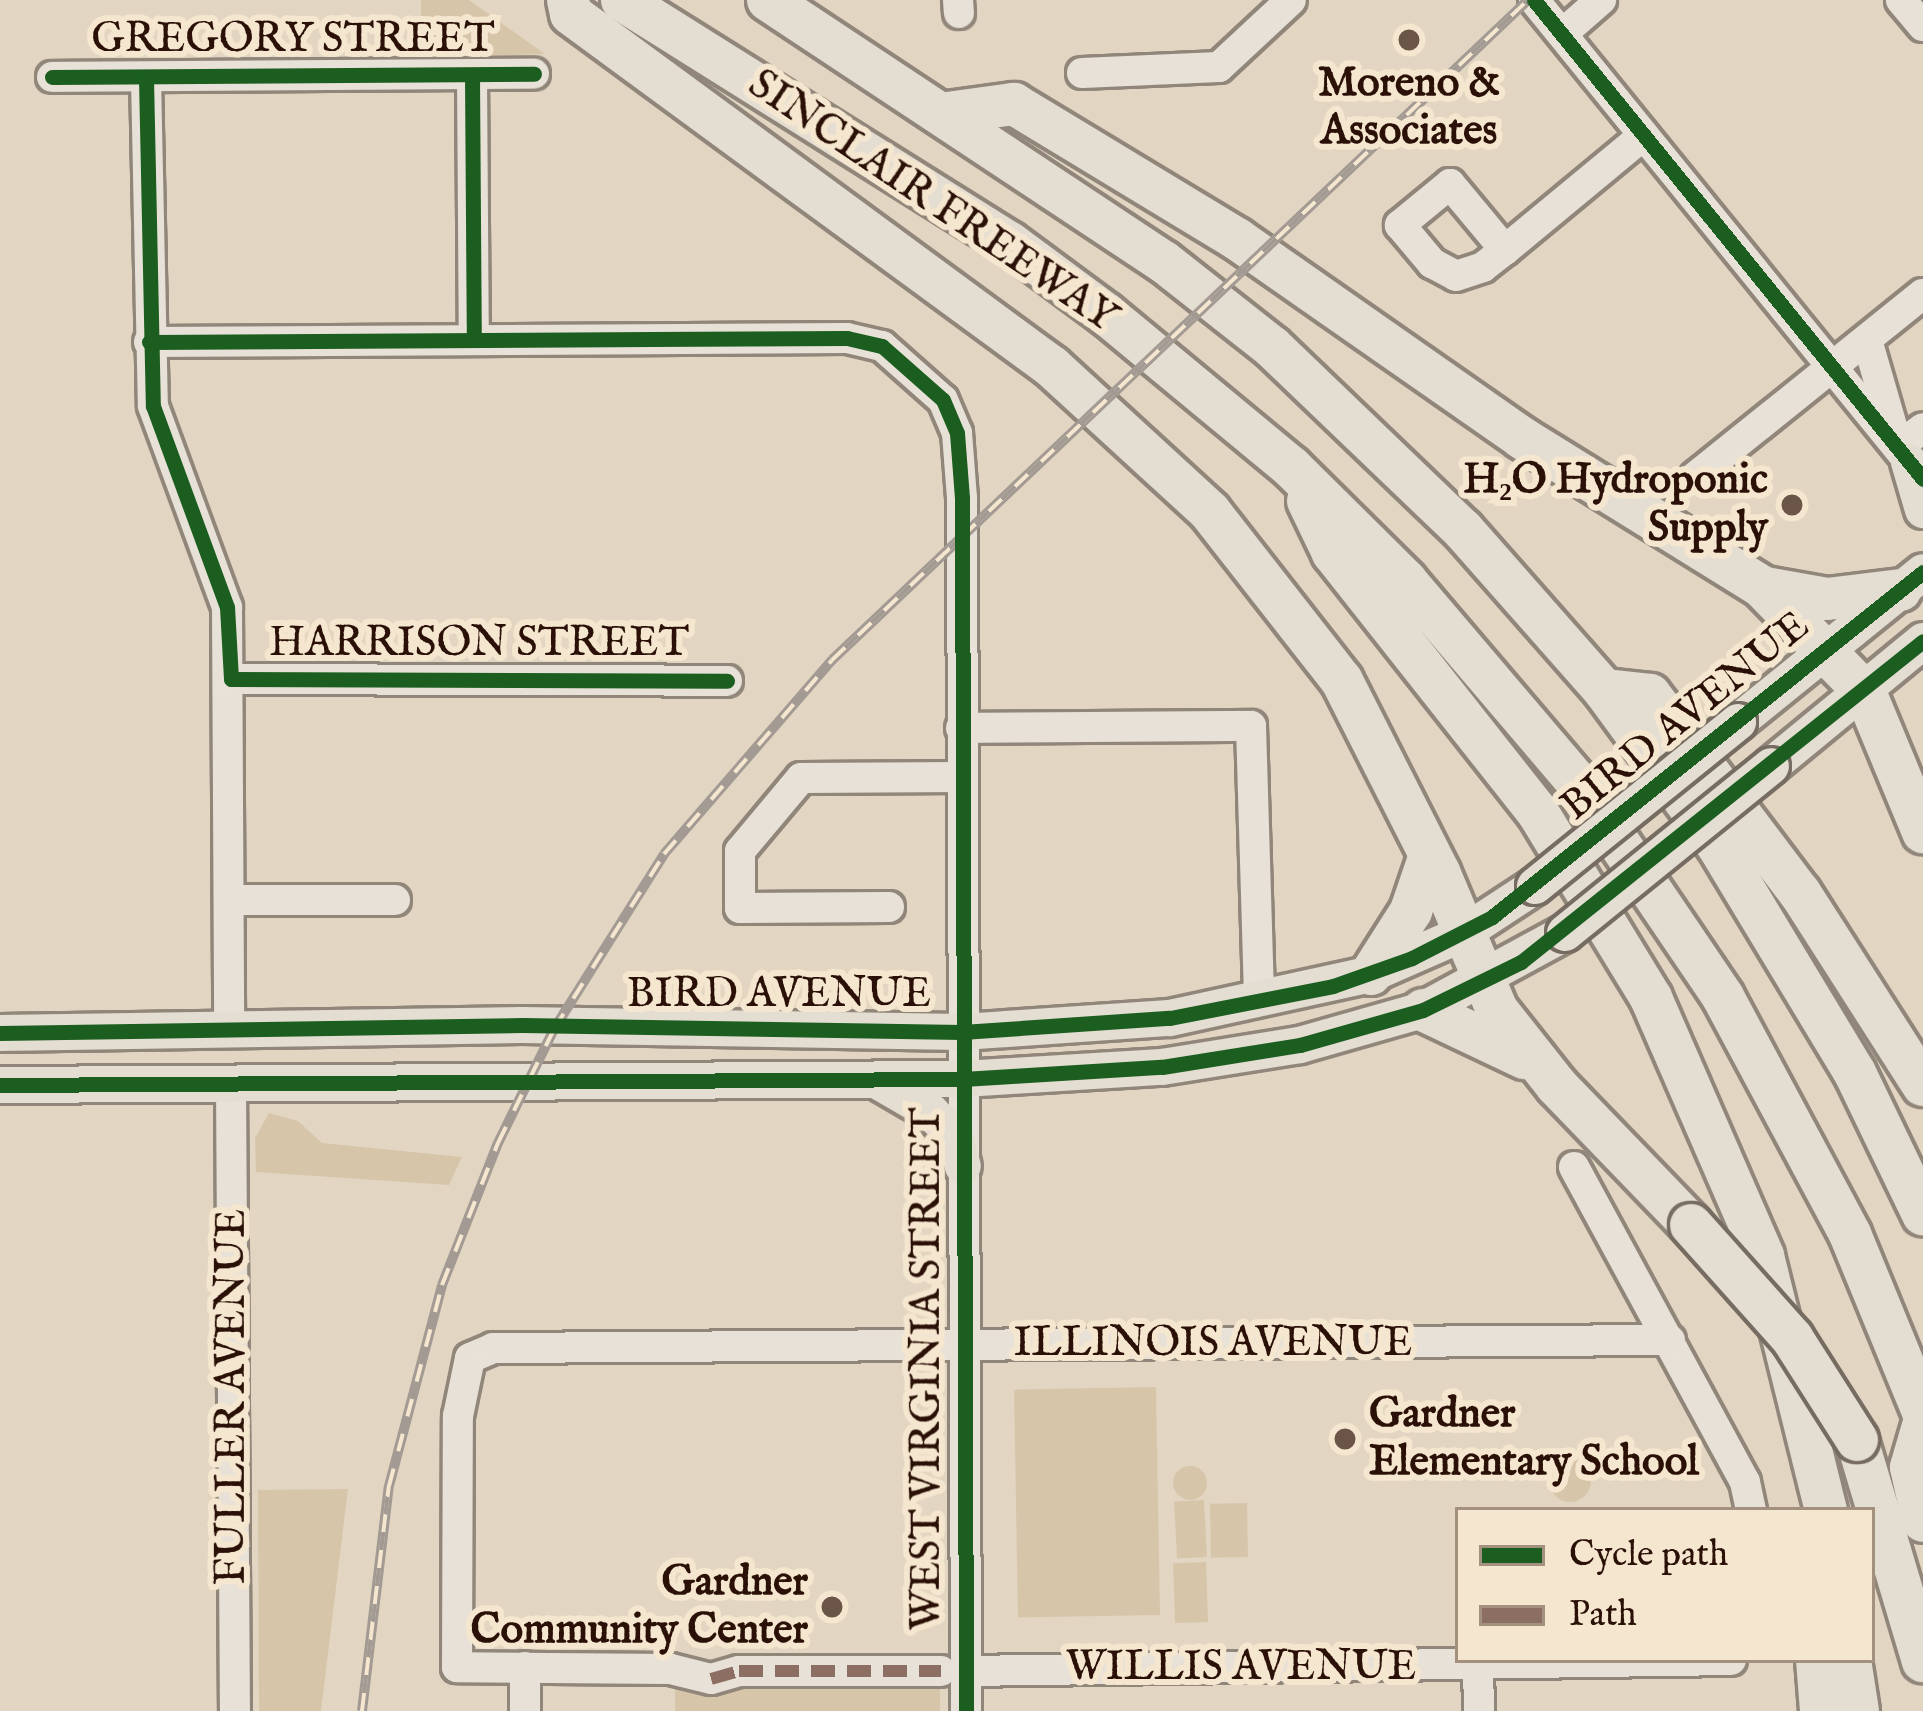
<!DOCTYPE html>
<meta charset="utf-8">
<style>
body{margin:0}
#map{position:relative;width:1923px;height:1711px;overflow:hidden;background:#e2d6c2;font-family:"IM FELL English",serif}
div>[style]{position:absolute}
[style*='--x']{left:calc(var(--x)*1px);top:calc(var(--y)*1px);width:calc(var(--w)*1px);rotate:calc(var(--a)*1deg)}
.green>*{inset:0;background:#d7c5aa;transform-origin:0 0}
.round{border-radius:50%}
.roads{filter:drop-shadow(3px 0 #91867a) drop-shadow(-3px 0 #91867a) drop-shadow(0 3px #91867a) drop-shadow(0 -3px #91867a)}
.minor>*{height:30px;margin:-15px;padding:0 15px;transform-origin:15px;border-radius:15px;background:#e8e1d7}
.major>*{height:36px;margin:-18px;padding:0 18px;transform-origin:18px;border-radius:18px;background:#e4ddd1}
.highway>*{height:42px;margin:-21px;padding:0 21px;transform-origin:21px;border-radius:21px;background:#e4ddd1}
.rail>*{height:10px;margin-top:-5px;transform-origin:0;background:repeating-linear-gradient(90deg,#f5e6cf 0 18px,#a39b93 0 36px);box-sizing:border-box;border-block:3px solid #a39b93}
.bridges{filter:drop-shadow(3px 0 #766c61) drop-shadow(-3px 0 #766c61) drop-shadow(0 3px #766c61) drop-shadow(0 -3px #766c61)}
.major-bridge>*{height:36px;margin:-18px;padding:0 18px;transform-origin:18px;border-radius:18px;background:#e4ddd1}
.highway-bridge>*{height:42px;margin:-21px;padding:0 21px;transform-origin:21px;border-radius:21px;background:#e4ddd1}
.quiet>*{height:12px;margin-top:-6px;transform-origin:0;background:repeating-linear-gradient(90deg,#8d6e63 0 24px,transparent 0 36px)}
.cycleway>*{height:15px;margin:-7.5px;padding:0 7.5px;transform-origin:7.5px;border-radius:7.5px;background:#1b5e20}
.dots>*{width:33px;height:33px;translate:-50% -50%;box-sizing:border-box;border:6px solid #f5e6cf;border-radius:50%}
span{translate:-50% -50%;white-space:nowrap;text-align:center;line-height:1.15;-webkit-text-stroke:12px #f5e6cf;paint-order:stroke}
.street-label{font-size:42px;color:#2a1006}
.poi-label{font-size:42px;color:#2a1006;font-weight:700}
.right{translate:-100% -50%;text-align:right}
.left{translate:0 -50%;text-align:left}
.legend{position:absolute;left:1455px;top:1507px;width:420px;height:156px;box-sizing:border-box;background:#f5e6cf;border:3px solid #a4907f;margin:0;padding:15px 21px;list-style:none;font-size:36px;color:#2a1006}
.legend li{display:flex;align-items:center;gap:24px;height:60px}
.legend b{width:60px;border:3px solid #a4907f}
</style>
<div id="map">
<div class="green">
<div style="clip-path:polygon(421px 0,469px 0,545px 54px,421px 58px)"></div>
<div style="clip-path:polygon(269px 1113px,298px 1121px,322px 1143px,462px 1157px,449px 1185px,256px 1172px,255px 1138px)"></div>
<div style="left:1156px;top:1387px;width:228px;height:142px;rotate:89deg"></div>
<div class="round" style="left:1549px;top:1460px;width:42px;height:42px"></div>
<div class="round" style="left:1173px;top:1466px;width:34px;height:34px"></div>
<div style="clip-path:polygon(348px 1489px,321px 1711px,259px 1711px,258px 1490px)"></div>
<div style="left:1204px;top:1500px;width:57px;height:30px;rotate:87deg"></div>
<div style="left:1247px;top:1503px;width:54px;height:37px;rotate:89deg"></div>
<div style="left:1206px;top:1562px;width:60px;height:33px;rotate:88deg"></div>
<div style="left:940px;top:1689px;width:22px;height:265px;rotate:90deg"></div>
</div>
<div class="roads">
<div class="minor">
<div style="--x:958;--y:0;--w:13;--a:86"></div>
<div style="--x:1534;--y:0;--w:617;--a:50.92"></div>
<div style="--x:1901;--y:0;--w:34;--a:50"></div>
<div style="--x:1562;--y:34;--w:52;--a:-41.1"></div>
<div style="--x:1082;--y:73;--w:137;--a:-2.5"></div>
<div style="--x:1219;--y:67;--w:98;--a:-42.9"></div>
<div style="--x:472;--y:76;--w:263;--a:89.6"></div>
<div style="--x:52;--y:77;--w:482;--a:-0.4"></div>
<div style="--x:146;--y:78;--w:328;--a:88.8"></div>
<div style="--x:153;--y:406;--w:214;--a:69.8"></div>
<div style="--x:227;--y:607;--w:422;--a:89.7"></div>
<div style="--x:1505;--y:250;--w:86;--a:-129.8"></div>
<div style="--x:1450;--y:184;--w:65;--a:140.6"></div>
<div style="--x:1400;--y:225;--w:50;--a:49.9"></div>
<div style="--x:1432;--y:263;--w:27;--a:28"></div>
<div style="--x:1456;--y:276;--w:28;--a:-18"></div>
<div style="--x:1483;--y:267;--w:28;--a:-38"></div>
<div style="--x:1505;--y:250;--w:180;--a:-39.6"></div>
<div style="--x:1867;--y:340;--w:111;--a:73.8"></div>
<div style="--x:1898;--y:447;--w:31;--a:-37"></div>
<div style="--x:149;--y:342;--w:698;--a:-0.33"></div>
<div style="--x:847;--y:338;--w:36;--a:13"></div>
<div style="--x:882;--y:346;--w:81;--a:41.5"></div>
<div style="--x:943;--y:400;--w:36;--a:67"></div>
<div style="--x:957;--y:433;--w:65;--a:85.6"></div>
<div style="--x:962;--y:498;--w:1213;--a:89.81"></div>
<div style="--x:1695;--y:477;--w:292;--a:-38.8"></div>
<div style="--x:231;--y:679;--w:496;--a:0.2"></div>
<div style="--x:961;--y:728;--w:290;--a:-0.4"></div>
<div style="--x:1251;--y:726;--w:275;--a:88.3"></div>
<div style="--x:230;--y:900;--w:165;--a:0"></div>
<div style="--x:889;--y:907;--w:149;--a:179.6"></div>
<div style="--x:740;--y:908;--w:57;--a:-90"></div>
<div style="--x:740;--y:851;--w:95;--a:-50.1"></div>
<div style="--x:801;--y:778;--w:160;--a:-0.4"></div>
<div style="--x:231;--y:1083;--w:628;--a:89.64"></div>
<div style="--x:1574;--y:1167;--w:358;--a:61.5"></div>
<div style="--x:1745;--y:1482;--w:29;--a:78"></div>
<div style="--x:1478;--y:1666;--w:45;--a:88.7"></div>
<div style="--x:525;--y:1667;--w:44;--a:90"></div>
<div style="--x:941;--y:1671;--w:202;--a:180"></div>
<div style="--x:739;--y:1671;--w:29;--a:164"></div>
<div style="--x:711;--y:1679;--w:41;--a:-166"></div>
<div style="--x:671;--y:1669;--w:214;--a:-179.5"></div>
<div style="--x:457;--y:1667;--w:251;--a:-89.8"></div>
<div style="--x:458;--y:1416;--w:59;--a:-78.3"></div>
<div style="--x:470;--y:1358;--w:25;--a:-23"></div>
<div style="--x:493;--y:1348;--w:1177;--a:-0.39"></div>
<div style="--x:966;--y:1671;--w:765;--a:-0.82"></div>
</div>
<div class="major">
<div style="--x:1909;--y:462;--w:50;--a:73.7"></div>
<div style="--x:1738;--y:722;--w:238;--a:-39"></div>
<div style="--x:1771;--y:766;--w:197;--a:-39.4"></div>
<div style="--x:0;--y:1033;--w:522;--a:-0.88"></div>
<div style="--x:522;--y:1025;--w:440;--a:0.9"></div>
<div style="--x:962;--y:1032;--w:208;--a:-3.9"></div>
<div style="--x:1170;--y:1018;--w:206;--a:-12.3"></div>
<div style="--x:1371;--y:974;--w:99;--a:-23.7"></div>
<div style="--x:1462;--y:934;--w:87;--a:-33.3"></div>
<div style="--x:881;--y:1083;--w:58;--a:30.1"></div>
<div style="--x:931;--y:1112;--w:35;--a:46"></div>
<div style="--x:955;--y:1137;--w:30;--a:75"></div>
<div style="--x:0;--y:1085;--w:963;--a:-0.36"></div>
<div style="--x:963;--y:1079;--w:199;--a:-3.5"></div>
<div style="--x:1162;--y:1067;--w:140;--a:-9.1"></div>
<div style="--x:1300;--y:1045;--w:128;--a:-15.9"></div>
<div style="--x:1423;--y:1010;--w:162;--a:-28.5"></div>
</div>
<div class="highway">
<div style="--x:568;--y:0;--w:14;--a:78"></div>
<div style="--x:571;--y:14;--w:597;--a:36.27"></div>
<div style="--x:1052;--y:367;--w:214;--a:42.5"></div>
<div style="--x:1210;--y:512;--w:214;--a:52"></div>
<div style="--x:1342;--y:681;--w:214;--a:63.1"></div>
<div style="--x:1439;--y:872;--w:150;--a:67.2"></div>
<div style="--x:1497;--y:1010;--w:97;--a:51.7"></div>
<div style="--x:1557;--y:1086;--w:193;--a:46"></div>
<div style="--x:622;--y:0;--w:458;--a:32.1"></div>
<div style="--x:1010;--y:243;--w:119;--a:36.5"></div>
<div style="--x:1106;--y:314;--w:240;--a:39.6"></div>
<div style="--x:1291;--y:467;--w:162;--a:44.7"></div>
<div style="--x:1406;--y:581;--w:267;--a:49.6"></div>
<div style="--x:1579;--y:784;--w:257;--a:55.9"></div>
<div style="--x:1723;--y:997;--w:269;--a:61.8"></div>
<div style="--x:1850;--y:1234;--w:192;--a:67.7"></div>
<div style="--x:768;--y:0;--w:475;--a:33.5"></div>
<div style="--x:1164;--y:262;--w:137;--a:38.2"></div>
<div style="--x:1272;--y:347;--w:265;--a:43.8"></div>
<div style="--x:1463;--y:530;--w:213;--a:48.6"></div>
<div style="--x:1604;--y:690;--w:193;--a:53.8"></div>
<div style="--x:1718;--y:846;--w:265;--a:58.9"></div>
<div style="--x:1855;--y:1073;--w:157;--a:64.3"></div>
<div style="--x:947;--y:113;--w:68;--a:-7.7"></div>
<div style="--x:1014;--y:104;--w:261;--a:31.2"></div>
<div style="--x:1237;--y:239;--w:348;--a:34.9"></div>
<div style="--x:1522;--y:438;--w:282;--a:31.8"></div>
<div style="--x:1762;--y:587;--w:147;--a:45.6"></div>
<div style="--x:1865;--y:692;--w:152;--a:67.5"></div>
<div style="--x:1308;--y:501;--w:58;--a:64.3"></div>
<div style="--x:1333;--y:553;--w:329;--a:51.7"></div>
<div style="--x:1537;--y:811;--w:219;--a:58.6"></div>
<div style="--x:1651;--y:998;--w:281;--a:66.5"></div>
<div style="--x:1763;--y:1256;--w:262;--a:76.1"></div>
<div style="--x:1765;--y:588;--w:63;--a:10.1"></div>
<div style="--x:1827;--y:599;--w:74;--a:-7"></div>
<div style="--x:1604;--y:690;--w:46;--a:6.2"></div>
<div style="--x:1650;--y:695;--w:248;--a:52.9"></div>
<div style="--x:1800;--y:893;--w:228;--a:57.4"></div>
<div style="--x:1371;--y:974;--w:75;--a:-57.6"></div>
<div style="--x:1411;--y:911;--w:56;--a:-71.2"></div>
<div style="--x:1423;--y:1010;--w:112;--a:25.4"></div>
<div style="--x:1923;--y:1426;--w:43;--a:106.3"></div>
<div style="--x:1911;--y:1467;--w:55;--a:77.5"></div>
<div style="--x:1857;--y:1440;--w:231;--a:73.4"></div>
<div style="--x:1817;--y:1660;--w:51;--a:85.5"></div>
<div style="--x:1850;--y:1660;--w:52;--a:81.1"></div>
</div>
</div>
<div class="rail">
<div style="--x:362;--y:1711;--w:227;--a:-83.2"></div>
<div style="--x:389;--y:1486;--w:208;--a:-75.2"></div>
<div style="--x:442;--y:1285;--w:153;--a:-68.5"></div>
<div style="--x:498;--y:1143;--w:127;--a:-63.8"></div>
<div style="--x:554;--y:1029;--w:207;--a:-57.8"></div>
<div style="--x:664;--y:854;--w:257;--a:-49.1"></div>
<div style="--x:832;--y:660;--w:959;--a:-43.48"></div>
</div>
<div class="bridges">
<div class="major-bridge">
<div style="--x:1535;--y:886;--w:261;--a:-38.9"></div>
<div style="--x:1565;--y:933;--w:265;--a:-39"></div>
</div>
<div class="highway-bridge">
<div style="--x:1691;--y:1225;--w:152;--a:48.2"></div>
<div style="--x:1792;--y:1338;--w:121;--a:57.5"></div>
</div>
</div>
<div class="quiet">
<div style="--x:711;--y:1679;--w:29;--a:-16"></div>
<div style="--x:739;--y:1671;--w:202;--a:0"></div>
</div>
<div class="cycleway">
<div style="--x:1534;--y:0;--w:617;--a:50.92"></div>
<div style="--x:472;--y:76;--w:263;--a:89.6"></div>
<div style="--x:52;--y:77;--w:482;--a:-0.4"></div>
<div style="--x:146;--y:78;--w:328;--a:88.8"></div>
<div style="--x:153;--y:406;--w:214;--a:69.8"></div>
<div style="--x:227;--y:607;--w:72;--a:86.8"></div>
<div style="--x:231;--y:679;--w:496;--a:0.2"></div>
<div style="--x:149;--y:342;--w:698;--a:-0.33"></div>
<div style="--x:847;--y:338;--w:36;--a:13"></div>
<div style="--x:882;--y:346;--w:81;--a:41.5"></div>
<div style="--x:943;--y:400;--w:36;--a:67"></div>
<div style="--x:957;--y:433;--w:65;--a:85.6"></div>
<div style="--x:962;--y:498;--w:1213;--a:89.81"></div>
<div style="--x:0;--y:1033;--w:522;--a:-0.88"></div>
<div style="--x:522;--y:1025;--w:440;--a:0.9"></div>
<div style="--x:962;--y:1032;--w:208;--a:-3.9"></div>
<div style="--x:1170;--y:1018;--w:166;--a:-11.1"></div>
<div style="--x:1333;--y:986;--w:84;--a:-19.5"></div>
<div style="--x:1412;--y:958;--w:90;--a:-27.1"></div>
<div style="--x:1492;--y:917;--w:552;--a:-38.68"></div>
<div style="--x:0;--y:1085;--w:963;--a:-0.36"></div>
<div style="--x:963;--y:1079;--w:199;--a:-3.5"></div>
<div style="--x:1162;--y:1067;--w:140;--a:-9.1"></div>
<div style="--x:1300;--y:1045;--w:128;--a:-15.9"></div>
<div style="--x:1423;--y:1010;--w:109;--a:-26.1"></div>
<div style="--x:1521;--y:962;--w:514;--a:-38.61"></div>
</div>
<div class="dots">
<div style="left:1409px;top:40px;background:#6a5548"></div>
<div style="left:1792px;top:505px;background:#6a5548"></div>
<div style="left:1345px;top:1439px;background:#6a5548"></div>
<div style="left:832px;top:1607px;background:#6a5548"></div>
</div>
<div class="street-label">
<span style="left:293px;top:40px">GREGORY STREET</span>
<span style="left:932px;top:202px;rotate:34deg">SINCLAIR FREEWAY</span>
<span style="left:479px;top:644px">HARRISON STREET</span>
<span style="left:1686px;top:717px;rotate:-39deg">BIRD AVENUE</span>
<span style="left:779px;top:995px">BIRD AVENUE</span>
<span style="left:1213px;top:1344px">ILLINOIS AVENUE</span>
<span style="left:928px;top:1369px;rotate:-90deg">WEST VIRGINIA STREET</span>
<span style="left:233px;top:1397px;rotate:-90deg">FULLER AVENUE</span>
<span style="left:1241px;top:1668px">WILLIS AVENUE</span>
</div>
<div class="poi-label">
<span style="left:1409px;top:108px">Moreno &amp;<br>Associates</span>
<span class="right" style="left:1768px;top:505px">H₂O Hydroponic<br>Supply</span>
<span class="left" style="left:1369px;top:1439px">Gardner<br>Elementary School</span>
<span class="right" style="left:808px;top:1607px">Gardner<br>Community Center</span>
</div>
<ul class="legend">
<li><b style="height:15px;background:#1b5e20"></b>Cycle path</li>
<li><b style="height:15px;background:#8d6e63"></b>Path</li>
</ul>
</div>
